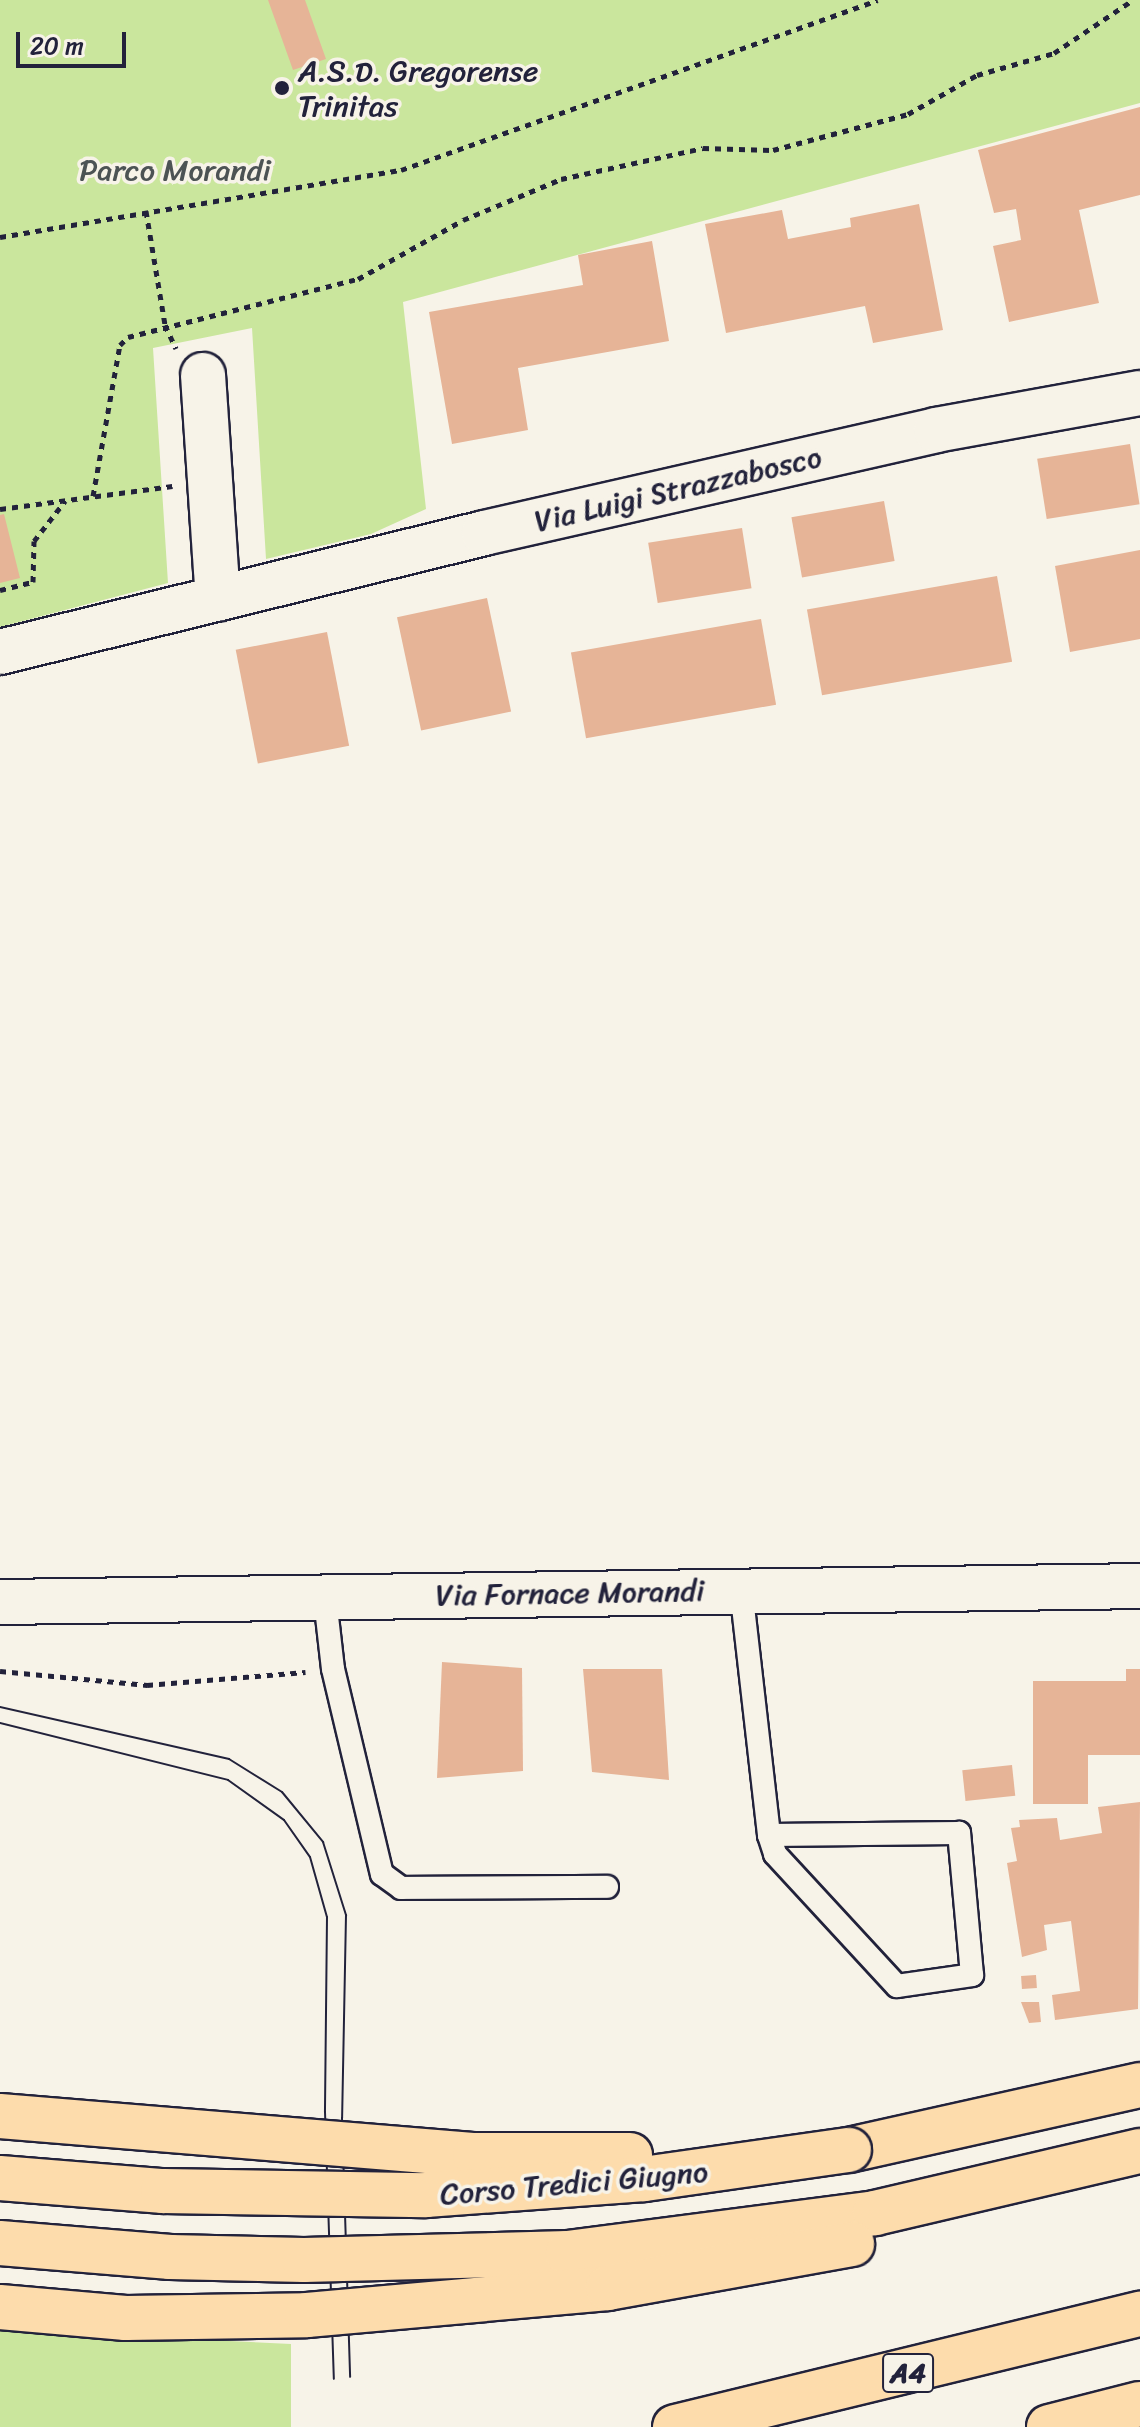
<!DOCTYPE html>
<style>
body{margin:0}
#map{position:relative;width:1140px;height:2427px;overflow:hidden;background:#f7f3e8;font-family:Sriracha,sans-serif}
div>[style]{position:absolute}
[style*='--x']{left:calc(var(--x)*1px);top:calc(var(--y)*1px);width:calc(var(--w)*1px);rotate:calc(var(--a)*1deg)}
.green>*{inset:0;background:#cae69d}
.building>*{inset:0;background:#e6b497;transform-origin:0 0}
.path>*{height:5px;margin-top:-2.5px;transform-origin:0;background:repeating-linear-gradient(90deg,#22223b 0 6px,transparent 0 12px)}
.roads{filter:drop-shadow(2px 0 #22223b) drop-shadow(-2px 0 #22223b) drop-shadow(0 2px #22223b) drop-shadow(0 -2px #22223b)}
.lane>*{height:22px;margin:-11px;padding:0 11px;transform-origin:11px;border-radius:11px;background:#f7f3e8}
.street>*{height:44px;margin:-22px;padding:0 22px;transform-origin:22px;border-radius:22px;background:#f7f3e8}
.secondary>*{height:44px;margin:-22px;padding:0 22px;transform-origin:22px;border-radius:22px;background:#f7f3e8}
.highway>*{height:44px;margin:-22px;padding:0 22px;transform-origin:22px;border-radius:22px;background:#fddcac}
.tram>*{height:2px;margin:-1px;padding:0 1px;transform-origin:1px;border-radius:1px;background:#22223b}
.bridges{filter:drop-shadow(2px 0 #22223b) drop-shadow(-2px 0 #22223b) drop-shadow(0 2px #22223b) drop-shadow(0 -2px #22223b)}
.highway-bridge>*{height:44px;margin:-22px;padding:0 22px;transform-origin:22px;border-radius:22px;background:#fddcac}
.dots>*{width:22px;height:22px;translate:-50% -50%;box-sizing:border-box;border:4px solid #f7f3e8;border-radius:50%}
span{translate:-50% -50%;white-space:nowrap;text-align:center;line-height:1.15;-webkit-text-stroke:7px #f7f3e8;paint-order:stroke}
.shield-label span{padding:2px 6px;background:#f7f3e8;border:2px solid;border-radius:6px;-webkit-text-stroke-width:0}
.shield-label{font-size:28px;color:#22223b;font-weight:700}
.poi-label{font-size:30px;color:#22223b}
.left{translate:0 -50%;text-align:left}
.park-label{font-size:30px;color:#4c5354}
.street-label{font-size:30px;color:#22223b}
.scale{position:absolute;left:16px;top:32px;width:110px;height:36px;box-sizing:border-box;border:4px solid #22223b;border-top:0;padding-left:10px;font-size:24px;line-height:28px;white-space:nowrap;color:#22223b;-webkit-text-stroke:6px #f7f3e8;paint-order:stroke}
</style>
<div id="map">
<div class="green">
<div style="clip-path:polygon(0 0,1140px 0,1140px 103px,403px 302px,426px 509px,371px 534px,266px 559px,252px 328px,153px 348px,168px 583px,0 627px)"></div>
<div style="clip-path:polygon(0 2330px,291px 2344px,291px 2427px,0 2427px)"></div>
</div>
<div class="building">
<div style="clip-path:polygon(268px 0,305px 0,326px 59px,293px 70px)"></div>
<div style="clip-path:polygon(1140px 107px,1140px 195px,1079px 210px,1099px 303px,1009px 322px,993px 246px,1021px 240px,1016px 209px,994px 213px,978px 150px)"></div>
<div style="clip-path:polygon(919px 204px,943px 330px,873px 343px,865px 306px,726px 333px,705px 224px,782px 210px,788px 239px,851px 227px,850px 218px)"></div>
<div style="clip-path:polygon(652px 241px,669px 341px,518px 368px,528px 430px,452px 444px,429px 312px,583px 285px,578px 255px)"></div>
<div style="left:1130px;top:444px;width:61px;height:94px;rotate:81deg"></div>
<div style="left:884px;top:501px;width:61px;height:94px;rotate:80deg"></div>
<div style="clip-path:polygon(4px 514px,20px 578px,0 583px,0 515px)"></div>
<div style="left:742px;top:528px;width:61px;height:95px;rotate:81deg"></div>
<div style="clip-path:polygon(1140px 550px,1140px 639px,1070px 652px,1055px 566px)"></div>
<div style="left:997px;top:576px;width:87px;height:193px;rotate:80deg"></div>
<div style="left:487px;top:598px;width:116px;height:92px;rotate:78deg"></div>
<div style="left:761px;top:619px;width:87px;height:193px;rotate:80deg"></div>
<div style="left:327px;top:632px;width:116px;height:93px;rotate:79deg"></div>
<div style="clip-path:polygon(442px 1662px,522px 1668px,523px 1771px,437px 1778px)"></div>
<div style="clip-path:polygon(583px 1669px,662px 1669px,669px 1780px,592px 1772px)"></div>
<div style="clip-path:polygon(1126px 1669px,1140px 1669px,1140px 1755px,1088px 1755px,1088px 1804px,1033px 1804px,1033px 1681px,1126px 1681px)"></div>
<div style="left:1012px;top:1765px;width:31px;height:50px;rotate:84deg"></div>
<div style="clip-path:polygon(1140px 1802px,1138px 2009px,1055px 2020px,1052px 1995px,1080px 1991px,1071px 1921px,1044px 1925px,1047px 1950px,1022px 1957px,1007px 1863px,1017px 1861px,1011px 1828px,1020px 1827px,1019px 1820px,1057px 1818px,1060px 1840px,1102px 1833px,1098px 1807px)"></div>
<div style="left:1036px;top:1975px;width:13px;height:15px;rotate:86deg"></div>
<div style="clip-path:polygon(1021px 2002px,1039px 2002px,1041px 2022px,1029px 2023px)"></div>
</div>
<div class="path">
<div style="--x:146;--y:211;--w:116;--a:80.5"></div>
<div style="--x:165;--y:325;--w:26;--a:65"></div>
<div style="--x:0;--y:237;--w:407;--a:-9.5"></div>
<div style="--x:401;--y:170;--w:506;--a:-19.62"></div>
<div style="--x:93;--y:496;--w:153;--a:-79.9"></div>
<div style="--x:120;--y:345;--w:11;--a:-45"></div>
<div style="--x:128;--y:337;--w:237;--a:-14.2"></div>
<div style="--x:358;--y:279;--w:120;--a:-29.3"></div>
<div style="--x:463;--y:220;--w:106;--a:-22.7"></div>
<div style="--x:561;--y:179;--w:145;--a:-12.3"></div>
<div style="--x:703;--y:148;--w:70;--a:1.6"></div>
<div style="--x:773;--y:150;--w:140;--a:-14.9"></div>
<div style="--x:908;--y:114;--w:79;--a:-29.5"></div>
<div style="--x:977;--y:75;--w:80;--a:-15.9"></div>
<div style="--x:1054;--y:53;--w:95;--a:-33.9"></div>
<div style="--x:0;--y:509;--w:174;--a:-7.6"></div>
<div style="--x:0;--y:590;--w:34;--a:-14"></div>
<div style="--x:33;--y:582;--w:41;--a:-88.6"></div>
<div style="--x:34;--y:541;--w:51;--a:-52.2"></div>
<div style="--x:0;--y:1671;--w:148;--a:5.4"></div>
<div style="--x:147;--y:1685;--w:159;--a:-4.7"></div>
</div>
<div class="roads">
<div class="lane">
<div style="--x:741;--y:1589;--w:248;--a:83.5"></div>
<div style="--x:769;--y:1835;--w:20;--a:72"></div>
<div style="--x:775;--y:1854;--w:180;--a:47.3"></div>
<div style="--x:897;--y:1986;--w:76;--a:-8.3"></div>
<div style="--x:972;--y:1975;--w:143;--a:-95.2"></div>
<div style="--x:959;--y:1833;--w:190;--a:179.4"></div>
<div style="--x:325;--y:1599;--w:70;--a:83.5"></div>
<div style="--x:333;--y:1669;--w:211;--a:76.6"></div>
<div style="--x:382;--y:1874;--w:24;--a:36"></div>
<div style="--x:401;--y:1888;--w:206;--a:-0.3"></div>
</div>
<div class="street">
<div style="--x:203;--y:375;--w:224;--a:86.2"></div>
<div style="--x:0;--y:652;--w:498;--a:-13.8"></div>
<div style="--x:484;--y:533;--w:464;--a:-12.8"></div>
<div style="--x:936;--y:430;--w:207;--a:-10.3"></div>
</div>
<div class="secondary">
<div style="--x:0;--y:1602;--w:1140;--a:-0.8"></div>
</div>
<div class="highway">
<div style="--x:849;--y:2150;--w:298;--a:-12.6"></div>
<div style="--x:675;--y:2427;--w:479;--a:-13.7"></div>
<div style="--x:1049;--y:2427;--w:94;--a:-14.2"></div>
</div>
</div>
<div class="tram">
<div style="--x:0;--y:1707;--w:235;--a:12.8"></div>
<div style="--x:229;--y:1759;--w:62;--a:31.9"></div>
<div style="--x:282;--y:1792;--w:65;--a:50.6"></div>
<div style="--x:323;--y:1842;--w:77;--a:72.5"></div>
<div style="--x:346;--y:1915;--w:203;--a:91.1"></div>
<div style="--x:342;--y:2118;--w:259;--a:88.2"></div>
<div style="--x:0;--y:1723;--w:235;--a:14"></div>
<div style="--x:228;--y:1780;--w:69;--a:35.5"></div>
<div style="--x:284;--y:1820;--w:45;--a:54.9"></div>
<div style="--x:310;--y:1857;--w:62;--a:74.2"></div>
<div style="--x:327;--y:1917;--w:195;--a:90.6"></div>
<div style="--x:325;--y:2112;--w:267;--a:88.1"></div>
</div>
<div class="bridges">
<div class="highway-bridge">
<div style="--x:0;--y:2116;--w:477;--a:4.7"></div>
<div style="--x:475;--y:2155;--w:155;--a:0"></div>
<div style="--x:0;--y:2178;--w:164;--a:4.6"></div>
<div style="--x:163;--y:2191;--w:263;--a:0.9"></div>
<div style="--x:426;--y:2195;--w:219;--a:-4.2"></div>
<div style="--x:644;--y:2179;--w:207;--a:-8.1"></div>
<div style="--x:0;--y:2243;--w:171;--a:4.7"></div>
<div style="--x:170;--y:2257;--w:134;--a:1.3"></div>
<div style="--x:304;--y:2260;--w:264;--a:-1.5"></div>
<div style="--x:568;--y:2253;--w:310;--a:-7.4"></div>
<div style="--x:875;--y:2213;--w:272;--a:-13.2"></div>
<div style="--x:0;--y:2307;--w:126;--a:5"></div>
<div style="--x:126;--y:2318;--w:181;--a:-0.9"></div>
<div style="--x:307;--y:2315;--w:302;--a:-5.1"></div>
<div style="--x:608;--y:2288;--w:248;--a:-10.2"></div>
</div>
</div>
<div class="dots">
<div style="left:282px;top:88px;background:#22223b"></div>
</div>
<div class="shield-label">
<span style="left:908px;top:2373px">A4</span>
</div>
<div class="poi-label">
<span class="left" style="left:298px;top:88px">A.S.D. Gregorense<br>Trinitas</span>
</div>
<div class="park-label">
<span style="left:175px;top:170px">Parco Morandi</span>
</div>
<div class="street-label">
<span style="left:678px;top:489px;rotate:-13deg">Via Luigi Strazzabosco</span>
<span style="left:570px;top:1593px;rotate:-1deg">Via Fornace Morandi</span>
<span style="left:574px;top:2183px;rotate:-5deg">Corso Tredici Giugno</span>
</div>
<div class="scale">20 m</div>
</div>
